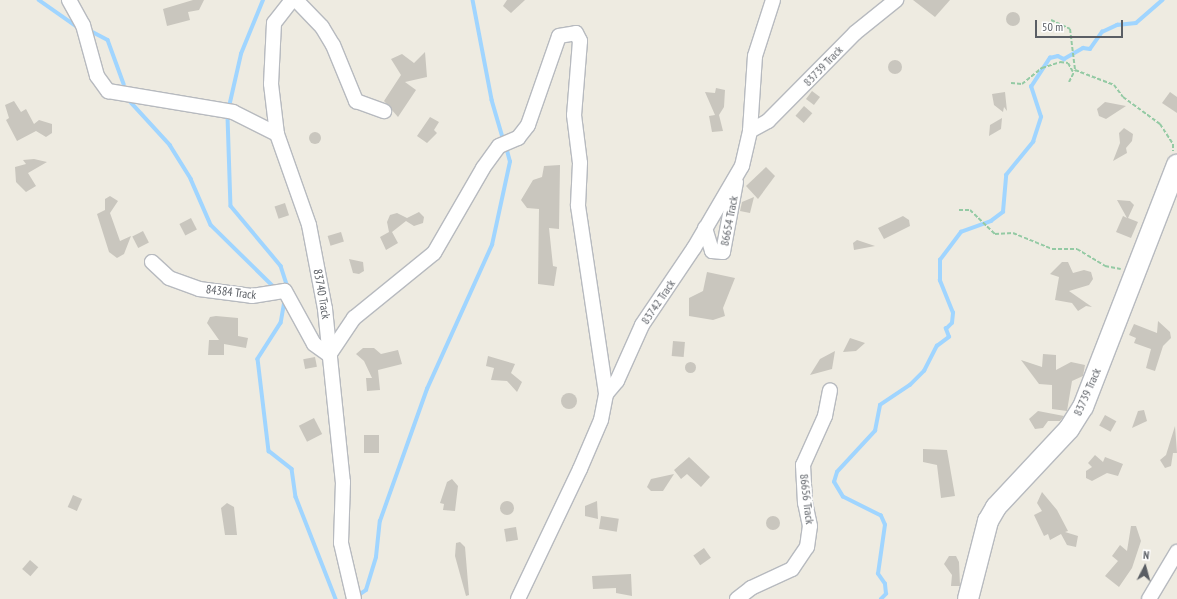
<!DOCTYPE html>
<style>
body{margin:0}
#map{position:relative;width:1177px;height:599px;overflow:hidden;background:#eeebe1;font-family:"PT Sans Narrow",sans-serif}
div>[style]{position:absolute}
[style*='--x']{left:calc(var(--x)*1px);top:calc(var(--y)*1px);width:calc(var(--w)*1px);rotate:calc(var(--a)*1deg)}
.stream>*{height:3.5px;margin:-1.75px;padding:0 1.75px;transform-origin:1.75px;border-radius:1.75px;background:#a0d5ff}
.building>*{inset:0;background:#c9c6be;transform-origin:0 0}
.round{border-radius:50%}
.path>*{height:2px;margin-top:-1px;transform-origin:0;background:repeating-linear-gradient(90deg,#94caa4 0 4px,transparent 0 6px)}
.roads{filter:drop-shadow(1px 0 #b7babf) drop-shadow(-1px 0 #b7babf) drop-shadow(0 1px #b7babf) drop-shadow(0 -1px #b7babf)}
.street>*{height:14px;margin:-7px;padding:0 7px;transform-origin:7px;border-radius:7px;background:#fff}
.secondary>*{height:20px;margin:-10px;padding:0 10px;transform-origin:10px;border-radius:10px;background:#fff}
span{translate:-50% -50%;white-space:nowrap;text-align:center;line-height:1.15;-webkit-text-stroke:3.5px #fff;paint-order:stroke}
.street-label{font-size:12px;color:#5a5e64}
.north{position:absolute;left:1125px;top:547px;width:40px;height:40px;-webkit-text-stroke:3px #fff;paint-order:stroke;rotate:6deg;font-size:11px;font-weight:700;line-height:16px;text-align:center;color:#5a5e64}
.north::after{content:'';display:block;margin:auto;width:14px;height:18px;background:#5a5e64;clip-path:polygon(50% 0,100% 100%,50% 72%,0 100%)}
.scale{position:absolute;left:1035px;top:20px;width:88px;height:18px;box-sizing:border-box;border:2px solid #5a5e64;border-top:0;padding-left:5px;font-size:12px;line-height:14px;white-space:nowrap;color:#5a5e64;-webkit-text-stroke:3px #fff;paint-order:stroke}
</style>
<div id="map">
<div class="stream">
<div style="--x:39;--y:0;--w:49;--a:35"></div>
<div style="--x:473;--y:0;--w:102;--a:79.2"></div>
<div style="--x:492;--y:100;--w:43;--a:73.7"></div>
<div style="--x:89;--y:30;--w:21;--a:28"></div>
<div style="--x:108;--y:40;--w:47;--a:70"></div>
<div style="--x:127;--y:98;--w:64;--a:47.5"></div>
<div style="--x:170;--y:145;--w:40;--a:58"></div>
<div style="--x:191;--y:179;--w:50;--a:66.5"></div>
<div style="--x:211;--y:225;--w:87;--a:44.5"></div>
<div style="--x:229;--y:107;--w:54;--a:-77.2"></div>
<div style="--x:241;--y:54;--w:58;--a:-67.8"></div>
<div style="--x:228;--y:117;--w:89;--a:88.1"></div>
<div style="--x:231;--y:206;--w:78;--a:50.2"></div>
<div style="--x:281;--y:266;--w:23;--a:72"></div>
<div style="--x:285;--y:301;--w:22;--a:100"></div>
<div style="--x:281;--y:323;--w:43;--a:122.6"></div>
<div style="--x:258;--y:359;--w:93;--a:83.2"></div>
<div style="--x:269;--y:451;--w:29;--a:38"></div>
<div style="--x:292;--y:469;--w:28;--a:82"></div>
<div style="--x:296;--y:497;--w:110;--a:68.6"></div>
<div style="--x:356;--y:597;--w:12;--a:-35"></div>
<div style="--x:366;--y:590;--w:34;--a:-73"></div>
<div style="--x:376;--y:557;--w:36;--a:-84"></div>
<div style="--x:380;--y:521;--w:140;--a:-70.4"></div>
<div style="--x:427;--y:389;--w:158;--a:-65.7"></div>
<div style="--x:492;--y:245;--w:85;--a:-77.8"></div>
<div style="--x:510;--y:162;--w:16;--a:-105"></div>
<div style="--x:881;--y:599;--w:7;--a:-45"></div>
<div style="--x:886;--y:594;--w:10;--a:-96"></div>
<div style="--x:885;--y:584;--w:12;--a:-125"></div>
<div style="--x:878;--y:574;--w:49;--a:-81.9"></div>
<div style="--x:885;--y:525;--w:10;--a:-114"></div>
<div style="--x:881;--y:516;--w:42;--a:-153.4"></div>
<div style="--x:843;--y:497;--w:17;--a:-121"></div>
<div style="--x:834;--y:482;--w:10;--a:-73"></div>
<div style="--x:837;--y:472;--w:56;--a:-47.2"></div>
<div style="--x:875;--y:431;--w:26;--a:-79"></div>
<div style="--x:880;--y:405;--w:36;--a:-34"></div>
<div style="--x:910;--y:385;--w:20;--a:-45"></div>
<div style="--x:924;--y:371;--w:28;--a:-63"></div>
<div style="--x:937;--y:346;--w:15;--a:-37"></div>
<div style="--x:949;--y:337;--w:9;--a:-111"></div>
<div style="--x:946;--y:329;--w:8;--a:-45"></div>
<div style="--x:952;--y:323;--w:10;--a:-84"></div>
<div style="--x:953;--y:313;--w:35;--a:-112"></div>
<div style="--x:940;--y:281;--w:21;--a:-90"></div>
<div style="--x:940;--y:260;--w:35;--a:-53"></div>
<div style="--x:961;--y:232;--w:32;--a:-20"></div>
<div style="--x:991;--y:221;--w:15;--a:-37"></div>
<div style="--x:1003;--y:212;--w:37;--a:-85"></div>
<div style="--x:1006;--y:175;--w:43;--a:-50.7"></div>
<div style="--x:1033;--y:142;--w:26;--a:-72"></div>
<div style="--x:1041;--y:117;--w:32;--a:-108"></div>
<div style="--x:1031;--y:87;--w:35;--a:-57"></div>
<div style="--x:1050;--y:58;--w:8;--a:-14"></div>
<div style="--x:1058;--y:56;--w:7;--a:27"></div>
<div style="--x:1064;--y:59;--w:22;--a:-30"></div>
<div style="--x:1083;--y:48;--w:7;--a:8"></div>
<div style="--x:1090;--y:49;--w:21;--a:-55"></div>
<div style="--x:1102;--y:32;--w:17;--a:-25"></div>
<div style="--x:1117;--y:25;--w:19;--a:-6"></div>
<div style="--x:1136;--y:23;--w:35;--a:-41"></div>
</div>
<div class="building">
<div style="clip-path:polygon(193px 0,204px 0,199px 10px,188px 12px,190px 20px,167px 26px,163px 9px)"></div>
<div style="clip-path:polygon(507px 0,525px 0,511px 13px,503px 6px)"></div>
<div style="clip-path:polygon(913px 0,950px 0,935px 17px)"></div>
<div class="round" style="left:1006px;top:12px;width:14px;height:14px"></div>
<div style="clip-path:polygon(425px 52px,427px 77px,405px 82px,416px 90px,398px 117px,384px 101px,401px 75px,391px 59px,402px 54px,414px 63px)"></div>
<div class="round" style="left:888px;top:60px;width:14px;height:14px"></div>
<div style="clip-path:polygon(716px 88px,725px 90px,724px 107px,719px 115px,723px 131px,712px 132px,709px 116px,715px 115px,705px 92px,715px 93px)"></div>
<div style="left:812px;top:91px;width:10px;height:10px;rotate:37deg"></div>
<div style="clip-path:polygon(1005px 92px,1007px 111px,1004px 107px,1003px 112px,994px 105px,992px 94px)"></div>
<div style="clip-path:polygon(1170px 92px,1177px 97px,1177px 113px,1162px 103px)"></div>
<div style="clip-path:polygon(14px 101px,21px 112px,26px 109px,34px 124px,39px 120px,52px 124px,52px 133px,46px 137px,36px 131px,17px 141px,6px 120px,9px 118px,5px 105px)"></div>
<div style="clip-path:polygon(1105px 102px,1126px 106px,1106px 119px,1099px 116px,1097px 109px)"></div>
<div style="left:804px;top:106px;width:11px;height:13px;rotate:41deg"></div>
<div style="clip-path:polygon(430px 117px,439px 122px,434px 130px,437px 133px,427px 143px,417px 136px)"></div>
<div style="clip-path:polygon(1002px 118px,1001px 129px,989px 136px,990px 125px)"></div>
<div style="clip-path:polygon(1124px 128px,1133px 134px,1132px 141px,1126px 148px,1127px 153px,1113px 161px,1120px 143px,1119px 133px)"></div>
<div class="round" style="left:309px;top:132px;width:12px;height:12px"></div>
<div style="clip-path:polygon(34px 159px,47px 162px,28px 173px,36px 186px,26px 192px,16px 182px,15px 167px,26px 164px,23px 160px)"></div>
<div style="clip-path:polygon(560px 165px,559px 229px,549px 228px,553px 266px,557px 267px,554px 286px,538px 284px,539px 209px,527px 208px,521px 200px,533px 180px,542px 177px,544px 166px)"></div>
<div style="clip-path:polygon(766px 167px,775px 176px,758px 199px,746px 186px)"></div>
<div style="clip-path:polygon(110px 196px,118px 201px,110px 213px,120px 241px,131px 236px,124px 254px,117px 258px,109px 252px,97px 214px,105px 210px,105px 199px)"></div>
<div style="clip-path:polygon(754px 197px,750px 213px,740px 211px,742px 202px)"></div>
<div style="clip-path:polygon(1117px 200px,1130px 201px,1134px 205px,1128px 218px,1138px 222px,1131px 238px,1116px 232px,1123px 216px,1127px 218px)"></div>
<div style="left:285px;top:203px;width:13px;height:11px;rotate:72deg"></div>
<div style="clip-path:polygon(419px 212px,424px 217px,423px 223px,414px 226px,406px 221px,392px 232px,398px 243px,386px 250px,380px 237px,389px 232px,387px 222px,390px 215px,397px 213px,407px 218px)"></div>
<div style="clip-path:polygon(903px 216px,909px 220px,910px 226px,884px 239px,878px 228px)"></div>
<div style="left:191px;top:218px;width:13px;height:13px;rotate:63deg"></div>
<div style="left:143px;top:231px;width:13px;height:12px;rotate:63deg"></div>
<div style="left:341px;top:232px;width:10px;height:14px;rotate:73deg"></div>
<div style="clip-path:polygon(857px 240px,875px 246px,854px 250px,853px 243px)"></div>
<div style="clip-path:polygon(349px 259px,363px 262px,364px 271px,359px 274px,353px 273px)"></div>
<div style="clip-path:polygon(1062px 262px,1068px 262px,1073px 273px,1084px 270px,1091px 272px,1093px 279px,1089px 285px,1069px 291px,1092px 307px,1086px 306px,1078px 311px,1072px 303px,1055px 300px,1059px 277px,1050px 274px)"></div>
<div style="clip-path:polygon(707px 272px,735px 278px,723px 308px,725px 316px,713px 320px,689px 316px,689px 298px,703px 291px)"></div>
<div style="clip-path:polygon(216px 316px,238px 318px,238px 336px,248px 338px,246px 348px,224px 344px,224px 355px,208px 355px,209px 340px,219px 340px,207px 323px,210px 317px)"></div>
<div style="clip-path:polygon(1158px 321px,1170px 332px,1171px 338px,1163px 346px,1155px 371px,1146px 368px,1151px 349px,1134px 343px,1136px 338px,1129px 335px,1134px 324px,1157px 333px)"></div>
<div style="clip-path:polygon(850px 338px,865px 343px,856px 351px,843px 352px)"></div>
<div style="left:673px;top:341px;width:12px;height:15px;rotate:5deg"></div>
<div style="clip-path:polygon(363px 348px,374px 348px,381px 354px,398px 350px,402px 364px,378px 370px,380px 390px,367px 391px,366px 378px,372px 378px,364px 361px,356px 354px)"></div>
<div style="clip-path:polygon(835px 351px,832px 369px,810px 375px,820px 359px)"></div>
<div style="clip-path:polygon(1043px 354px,1056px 355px,1056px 370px,1071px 362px,1085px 365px,1083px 376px,1072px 381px,1067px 411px,1052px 409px,1052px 385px,1039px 384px,1021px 360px,1042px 367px)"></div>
<div style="clip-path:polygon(488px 356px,515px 364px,511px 373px,522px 382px,517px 392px,507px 381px,491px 380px,494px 368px,486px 366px)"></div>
<div style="left:315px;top:357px;width:10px;height:12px;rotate:79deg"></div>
<div class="round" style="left:684.5px;top:361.5px;width:11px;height:11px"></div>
<div class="round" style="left:561px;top:393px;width:16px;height:16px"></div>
<div style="clip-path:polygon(1144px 410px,1147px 421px,1132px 428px,1138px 411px)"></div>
<div style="clip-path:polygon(1038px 411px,1064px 416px,1060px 421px,1048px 421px,1043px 428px,1035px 429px,1029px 419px)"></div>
<div style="left:1105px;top:415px;width:13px;height:12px;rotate:29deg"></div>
<div style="left:314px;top:418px;width:18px;height:17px;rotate:63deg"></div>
<div style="clip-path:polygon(1175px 426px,1177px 453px,1173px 453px,1171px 466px,1165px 468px,1160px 460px,1166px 455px)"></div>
<div style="left:364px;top:435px;width:15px;height:18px"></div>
<div style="clip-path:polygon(923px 449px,947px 450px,955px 496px,941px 498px,937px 465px,923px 462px)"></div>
<div style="clip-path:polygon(1095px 455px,1103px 462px,1105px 457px,1123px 464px,1118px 476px,1107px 473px,1092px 481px,1086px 478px,1086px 471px,1092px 467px,1088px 463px)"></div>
<div style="clip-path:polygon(689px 457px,710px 477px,701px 487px,687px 474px,681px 479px,674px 470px)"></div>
<div style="clip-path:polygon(674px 474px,663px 491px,651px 491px,647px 487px,651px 479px)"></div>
<div style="clip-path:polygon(452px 479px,458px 486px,455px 511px,443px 510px,444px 504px,440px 503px,447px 482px)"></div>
<div style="clip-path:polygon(1042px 492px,1057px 510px,1068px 531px,1065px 532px,1078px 536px,1076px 547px,1067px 545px,1061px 534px,1050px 540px,1048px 534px,1044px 536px,1034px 515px,1042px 511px,1037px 503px)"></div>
<div style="left:73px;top:495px;width:10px;height:13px;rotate:24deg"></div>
<div class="round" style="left:500px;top:501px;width:14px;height:14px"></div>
<div style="clip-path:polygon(597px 501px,598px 519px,585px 516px,585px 506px)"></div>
<div style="clip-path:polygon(227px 503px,234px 507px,237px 535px,225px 535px,221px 508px)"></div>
<div class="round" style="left:766px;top:516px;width:14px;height:14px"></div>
<div style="left:601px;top:516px;width:18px;height:13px;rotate:9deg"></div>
<div style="clip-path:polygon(1131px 526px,1136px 526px,1141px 541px,1132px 568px,1119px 587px,1105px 576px,1118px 561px,1112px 556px,1120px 545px,1127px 551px)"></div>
<div style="left:516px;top:527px;width:13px;height:12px;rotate:81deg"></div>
<div style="clip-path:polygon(460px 542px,465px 547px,469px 595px,466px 596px,455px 556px,456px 543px)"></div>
<div style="left:704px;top:548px;width:12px;height:13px;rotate:55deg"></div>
<div style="clip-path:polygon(949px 556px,956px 556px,959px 562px,960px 586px,951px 586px,952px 575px,944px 564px)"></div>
<div style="left:30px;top:560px;width:11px;height:12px;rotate:41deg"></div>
<div style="clip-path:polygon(631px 574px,632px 596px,616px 593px,616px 588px,593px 589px,592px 576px)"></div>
</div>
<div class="path">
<div style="--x:1051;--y:20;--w:21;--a:25"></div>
<div style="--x:1070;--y:29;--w:41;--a:83"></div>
<div style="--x:1069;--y:82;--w:13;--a:-63"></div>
<div style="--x:1075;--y:70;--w:42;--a:21"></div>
<div style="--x:1114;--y:85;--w:15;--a:53"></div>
<div style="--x:1123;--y:97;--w:46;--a:36.1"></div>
<div style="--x:1160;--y:124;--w:24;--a:57"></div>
<div style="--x:1173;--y:144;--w:7;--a:90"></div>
<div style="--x:1011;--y:83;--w:11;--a:5"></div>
<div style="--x:1022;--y:84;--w:26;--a:-39"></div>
<div style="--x:1042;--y:68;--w:19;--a:-18"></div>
<div style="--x:1060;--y:62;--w:8;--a:7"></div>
<div style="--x:1068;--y:63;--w:10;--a:61"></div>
<div style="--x:959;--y:210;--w:11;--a:0"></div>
<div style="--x:970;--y:210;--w:35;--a:44"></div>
<div style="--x:995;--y:234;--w:18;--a:-3"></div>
<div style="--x:1013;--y:233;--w:42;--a:22.3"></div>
<div style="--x:1052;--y:249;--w:25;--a:0"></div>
<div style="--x:1077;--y:249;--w:33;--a:31"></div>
<div style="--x:1105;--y:266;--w:16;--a:11"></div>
</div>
<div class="roads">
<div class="street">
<div style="--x:69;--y:0;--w:29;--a:61"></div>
<div style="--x:83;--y:25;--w:53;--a:74.6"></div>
<div style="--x:97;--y:76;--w:19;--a:54"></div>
<div style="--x:108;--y:91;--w:127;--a:9.5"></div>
<div style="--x:233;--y:112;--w:49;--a:26.6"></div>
<div style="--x:292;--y:0;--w:29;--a:128"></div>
<div style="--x:274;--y:23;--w:61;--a:92.8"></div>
<div style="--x:271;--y:84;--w:50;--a:83.2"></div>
<div style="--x:277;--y:134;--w:96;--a:70.6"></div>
<div style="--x:309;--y:225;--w:86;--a:79.2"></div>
<div style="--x:325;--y:309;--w:174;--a:84.1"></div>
<div style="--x:343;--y:482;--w:61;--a:91.9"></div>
<div style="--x:341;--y:543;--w:57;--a:76.9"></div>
<div style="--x:296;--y:0;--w:37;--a:46"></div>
<div style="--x:322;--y:27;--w:21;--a:59"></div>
<div style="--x:333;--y:45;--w:61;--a:67.7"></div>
<div style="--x:356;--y:101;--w:30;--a:20"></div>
<div style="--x:750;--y:131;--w:21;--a:-29"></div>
<div style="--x:768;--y:121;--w:124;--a:-45.3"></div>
<div style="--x:855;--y:33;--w:53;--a:-38.8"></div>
<div style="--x:705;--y:228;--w:24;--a:73"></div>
<div style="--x:712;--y:251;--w:11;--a:5"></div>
<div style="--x:723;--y:252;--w:71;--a:-79.5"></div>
<div style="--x:152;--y:262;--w:23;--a:43"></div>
<div style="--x:169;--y:278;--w:32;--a:20"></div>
<div style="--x:199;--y:289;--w:53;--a:7.5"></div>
<div style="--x:252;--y:296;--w:33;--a:-9"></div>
<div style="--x:285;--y:291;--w:60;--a:61.3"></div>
<div style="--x:314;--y:344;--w:19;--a:36"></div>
<div style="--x:329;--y:355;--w:45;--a:-56"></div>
<div style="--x:354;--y:318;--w:103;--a:-39.1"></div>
<div style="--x:434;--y:253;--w:98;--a:-60"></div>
<div style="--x:483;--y:168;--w:27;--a:-54"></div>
<div style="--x:499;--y:146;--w:21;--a:-23"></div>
<div style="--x:518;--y:138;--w:16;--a:-52"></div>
<div style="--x:528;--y:125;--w:94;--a:-70.8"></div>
<div style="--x:559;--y:36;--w:17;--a:-10"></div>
<div style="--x:576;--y:33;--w:9;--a:63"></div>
<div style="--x:580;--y:41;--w:74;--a:94.6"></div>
<div style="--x:574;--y:115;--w:48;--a:82.9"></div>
<div style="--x:580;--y:163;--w:43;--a:92.7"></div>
<div style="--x:578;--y:206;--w:190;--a:81.5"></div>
<div style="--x:518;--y:599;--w:144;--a:-64.5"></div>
<div style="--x:580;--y:469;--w:53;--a:-66.8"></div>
<div style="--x:601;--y:420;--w:26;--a:-79"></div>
<div style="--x:606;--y:394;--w:17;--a:-50"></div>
<div style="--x:617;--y:381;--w:61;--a:-65.9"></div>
<div style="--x:642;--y:325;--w:93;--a:-56"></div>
<div style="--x:694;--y:248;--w:95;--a:-59.7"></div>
<div style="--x:742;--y:166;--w:36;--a:-77"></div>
<div style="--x:750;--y:131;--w:75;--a:-86.2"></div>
<div style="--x:755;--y:56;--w:59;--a:-72.2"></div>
<div style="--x:737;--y:599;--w:18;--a:-38"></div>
<div style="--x:751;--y:588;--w:45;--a:-24.9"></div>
<div style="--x:792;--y:569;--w:27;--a:-56"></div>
<div style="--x:807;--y:547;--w:21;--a:-82"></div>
<div style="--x:810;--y:526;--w:24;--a:-102"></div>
<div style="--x:805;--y:503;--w:38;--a:-93"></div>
<div style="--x:803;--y:465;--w:54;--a:-65.8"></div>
<div style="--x:825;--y:416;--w:26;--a:-79"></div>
<div style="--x:1149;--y:599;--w:55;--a:-59.2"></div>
</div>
<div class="secondary">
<div style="--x:968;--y:599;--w:81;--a:-75.6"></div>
<div style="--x:988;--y:521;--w:16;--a:-60"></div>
<div style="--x:996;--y:507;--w:107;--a:-46.9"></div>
<div style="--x:1069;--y:429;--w:26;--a:-58"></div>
<div style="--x:1083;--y:407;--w:260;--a:-68.8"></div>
</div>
</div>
<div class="street-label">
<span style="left:823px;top:66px;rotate:-46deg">83739 Track</span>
<span style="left:729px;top:221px;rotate:-79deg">86654 Track</span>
<span style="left:231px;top:292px;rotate:7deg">84384 Track</span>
<span style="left:322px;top:294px;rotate:80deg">83740 Track</span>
<span style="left:658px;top:302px;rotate:-56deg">83742 Track</span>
<span style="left:1087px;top:392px;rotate:-66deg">83739 Track</span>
<span style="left:807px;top:499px;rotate:83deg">86656 Track</span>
</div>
<div class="north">N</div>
<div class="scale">50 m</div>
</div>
